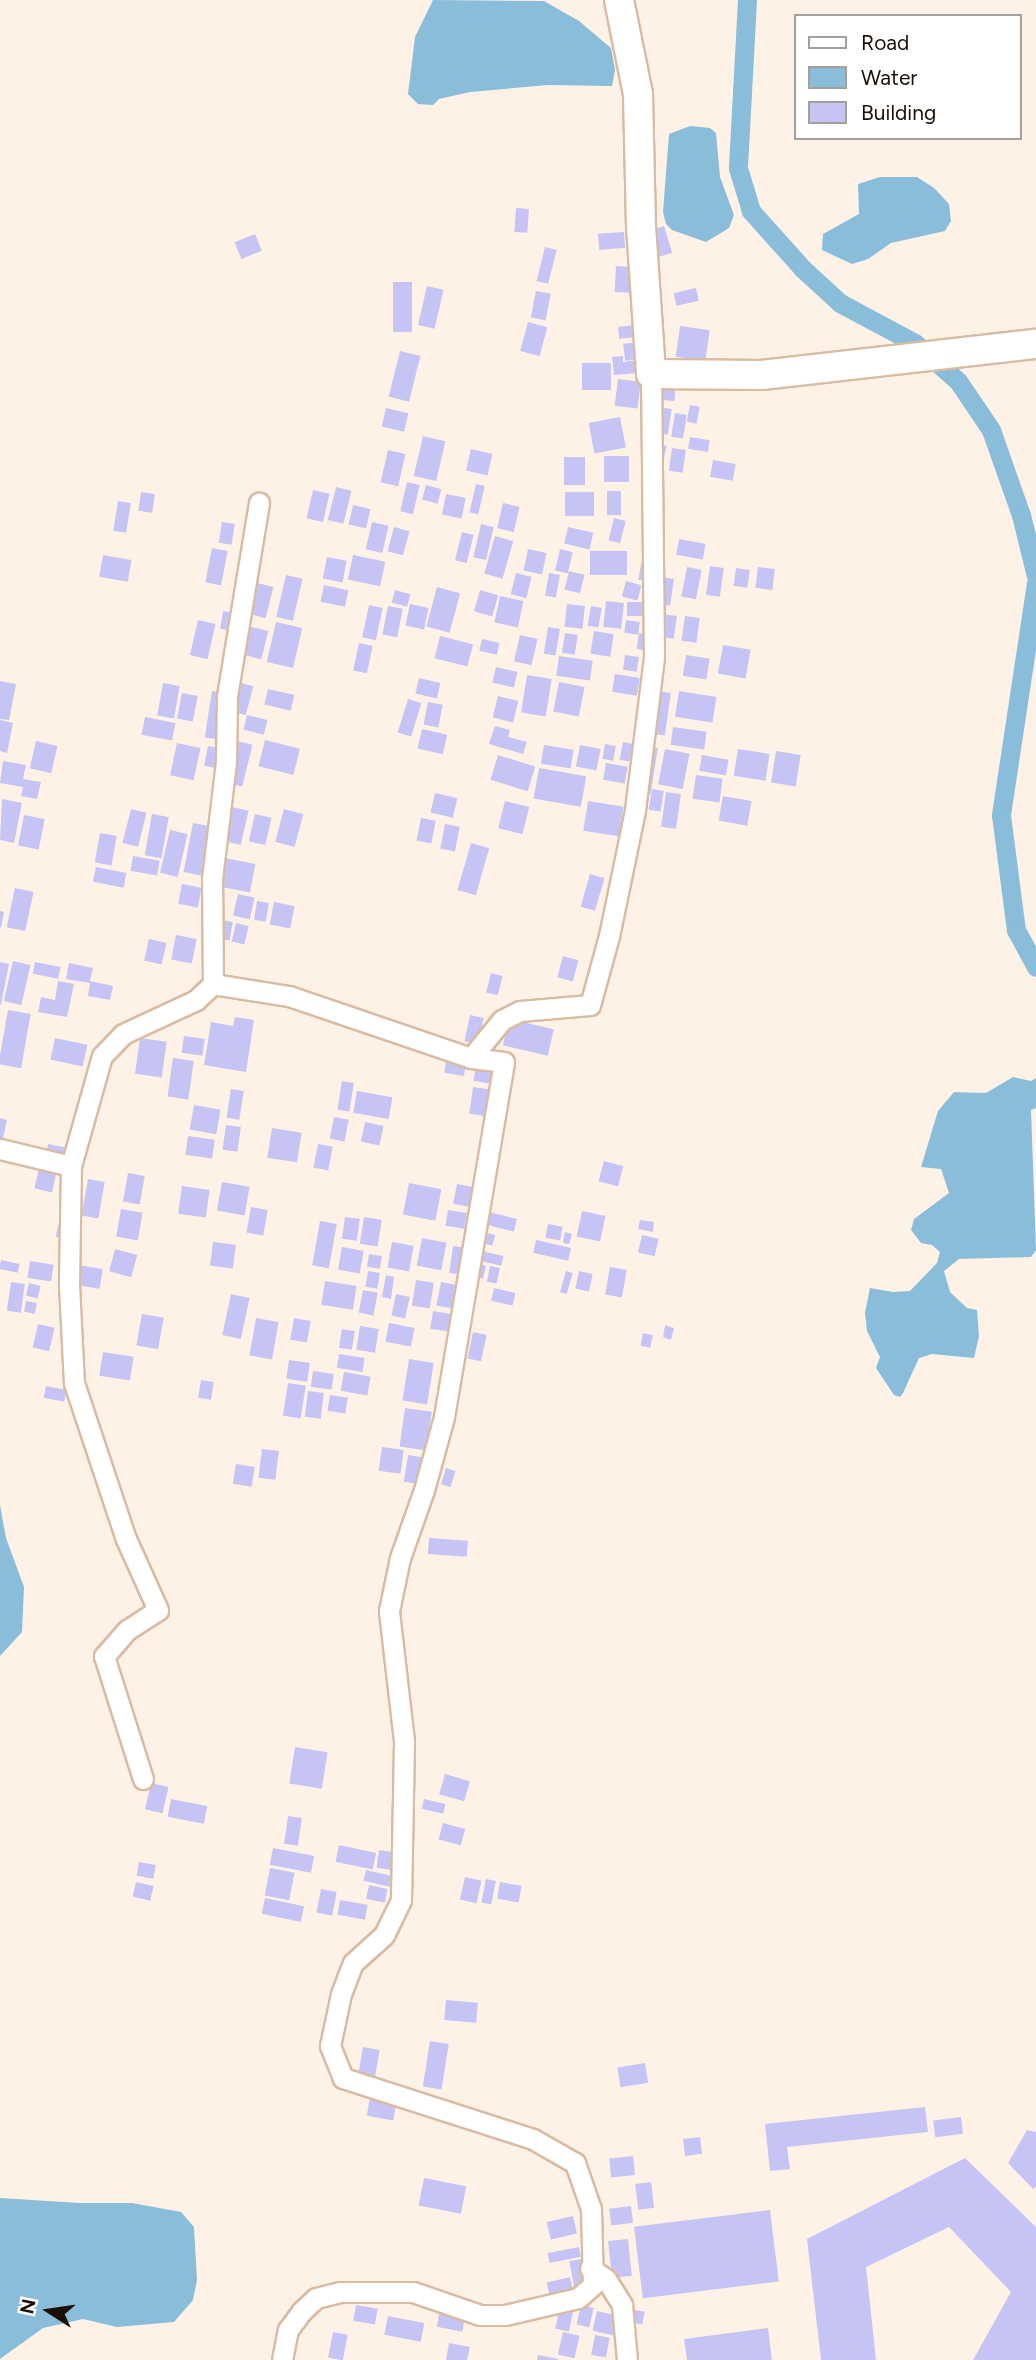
<!DOCTYPE html>
<style>
body{margin:0}
#map{position:relative;width:1036px;height:2360px;overflow:hidden;background:#fef2e7;font-family:Figtree,sans-serif}
div>[style]{position:absolute}
[style*='--x']{left:calc(var(--x)*1px);top:calc(var(--y)*1px);width:calc(var(--w)*1px);rotate:calc(var(--a)*1deg)}
.water>*{inset:0;background:#89bdda}
.canal>*{height:19px;margin:-9.5px;padding:0 9.5px;transform-origin:9.5px;border-radius:9.5px;background:#89bdda}
.building>*{inset:0;background:#c6c4f5;transform-origin:0 0}
.roads{filter:drop-shadow(2px 0 #d9bba2) drop-shadow(-2px 0 #d9bba2) drop-shadow(0 2px #d9bba2) drop-shadow(0 -2px #d9bba2)}
.street>*{height:19px;margin:-9.5px;padding:0 9.5px;transform-origin:9.5px;border-radius:9.5px;background:#fff}
.secondary>*{height:28px;margin:-14px;padding:0 14px;transform-origin:14px;border-radius:14px;background:#fff}
span{translate:-50% -50%;white-space:nowrap;text-align:center;line-height:1.15;-webkit-text-stroke:6px #fff;paint-order:stroke}
.legend{position:absolute;left:794px;top:14px;width:228px;height:126px;box-sizing:border-box;background:#fff;border:2px solid #a39f9c;margin:0;padding:9px 12px;list-style:none;font-size:21px;color:#1a1007}
.legend li{display:flex;align-items:center;gap:14px;height:35px}
.legend b{width:35px;border:2px solid #a39f9c}
.north{position:absolute;left:14px;top:2276px;width:70px;height:70px;-webkit-text-stroke:5px #fff;paint-order:stroke;rotate:282deg;font-size:19px;font-weight:700;line-height:28px;text-align:center;color:#1a1007}
.north::after{content:'';display:block;margin:auto;width:24px;height:32px;background:#1a1007;clip-path:polygon(50% 0,100% 100%,50% 72%,0 100%)}
</style>
<div id="map">
<div class="water">
<div style="clip-path:polygon(433px 0,544px 1px,579px 21px,611px 48px,615px 70px,612px 86px,548px 85px,470px 92px,439px 99px,433px 105px,418px 104px,408px 94px,415px 37px)"></div>
<div style="clip-path:polygon(690px 126px,710px 128px,716px 133px,720px 177px,734px 215px,729px 228px,706px 242px,672px 230px,666px 224px,663px 212px,669px 134px)"></div>
<div style="clip-path:polygon(880px 177px,917px 177px,934px 188px,949px 204px,951px 221px,945px 231px,891px 243px,868px 259px,852px 264px,822px 250px,823px 234px,859px 214px,858px 184px)"></div>
<div style="clip-path:polygon(1013px 1077px,1031px 1081px,1036px 1078px,1036px 1108px,1031px 1110px,1036px 1250px,1031px 1257px,959px 1259px,944px 1271px,950px 1292px,967px 1308px,977px 1310px,979px 1336px,974px 1358px,932px 1354px,919px 1358px,903px 1393px,900px 1397px,894px 1395px,876px 1368px,880px 1357px,867px 1331px,865px 1313px,870px 1288px,893px 1292px,910px 1291px,937px 1263px,940px 1252px,932px 1245px,921px 1243px,911px 1230px,914px 1219px,949px 1193px,941px 1169px,921px 1167px,938px 1111px,954px 1092px,986px 1093px)"></div>
<div style="clip-path:polygon(0 1505px,6px 1538px,24px 1587px,22px 1632px,0 1656px)"></div>
<div style="clip-path:polygon(0 2198px,80px 2203px,132px 2203px,181px 2212px,194px 2227px,197px 2280px,193px 2300px,174px 2322px,117px 2327px,83px 2319px,43px 2328px,0 2359px)"></div>
</div>
<div class="canal">
<div style="--x:747;--y:0;--w:168;--a:93.1"></div>
<div style="--x:738;--y:168;--w:45;--a:73.2"></div>
<div style="--x:751;--y:211;--w:78;--a:48.1"></div>
<div style="--x:803;--y:269;--w:50;--a:42.6"></div>
<div style="--x:840;--y:303;--w:85;--a:28.1"></div>
<div style="--x:915;--y:343;--w:57;--a:41.5"></div>
<div style="--x:958;--y:381;--w:59;--a:56"></div>
<div style="--x:991;--y:430;--w:90;--a:70.6"></div>
<div style="--x:1021;--y:515;--w:63;--a:76.2"></div>
<div style="--x:1036;--y:583;--w:235;--a:98.6"></div>
<div style="--x:1001;--y:815;--w:116;--a:82.6"></div>
<div style="--x:1016;--y:930;--w:42;--a:61.6"></div>
</div>
<div class="building">
<div style="left:516px;top:208px;width:13px;height:24px;rotate:4deg"></div>
<div style="left:664px;top:226px;width:28px;height:16px;rotate:73deg"></div>
<div style="left:624px;top:232px;width:16px;height:26px;rotate:86deg"></div>
<div style="left:255px;top:234px;width:18px;height:22px;rotate:68deg"></div>
<div style="left:545px;top:247px;width:12px;height:35px;rotate:14deg"></div>
<div style="left:616px;top:266px;width:17px;height:26px;rotate:3deg"></div>
<div style="left:393px;top:282px;width:19px;height:50px"></div>
<div style="left:427px;top:286px;width:17px;height:40px;rotate:13deg"></div>
<div style="left:696px;top:288px;width:13px;height:23px;rotate:77deg"></div>
<div style="left:536px;top:291px;width:15px;height:27px;rotate:11deg"></div>
<div style="left:528px;top:322px;width:20px;height:30px;rotate:15deg"></div>
<div style="left:638px;top:325px;width:12px;height:20px;rotate:85deg"></div>
<div style="left:680px;top:326px;width:30px;height:31px;rotate:8deg"></div>
<div style="left:646px;top:341px;width:17px;height:23px;rotate:83deg"></div>
<div style="left:400px;top:351px;width:21px;height:47px;rotate:14deg"></div>
<div style="clip-path:polygon(623px 356px,623px 362px,637px 360px,639px 373px,614px 375px,612px 357px)"></div>
<div style="left:582px;top:363px;width:29px;height:27px"></div>
<div style="left:618px;top:379px;width:23px;height:27px;rotate:7deg"></div>
<div style="left:662px;top:380px;width:14px;height:20px;rotate:4deg"></div>
<div style="left:690px;top:405px;width:10px;height:17px;rotate:11deg"></div>
<div style="left:659px;top:407px;width:13px;height:26px;rotate:9deg"></div>
<div style="left:386px;top:408px;width:23px;height:19px;rotate:13deg"></div>
<div style="left:675px;top:413px;width:12px;height:24px;rotate:9deg"></div>
<div style="left:620px;top:417px;width:31px;height:32px;rotate:79deg"></div>
<div style="left:423px;top:436px;width:23px;height:41px;rotate:13deg"></div>
<div style="left:690px;top:437px;width:20px;height:12px;rotate:9deg"></div>
<div style="left:658px;top:444px;width:9px;height:18px;rotate:13deg"></div>
<div style="left:672px;top:448px;width:14px;height:23px;rotate:8deg"></div>
<div style="left:471px;top:449px;width:22px;height:22px;rotate:13deg"></div>
<div style="left:388px;top:450px;width:18px;height:33px;rotate:13deg"></div>
<div style="left:629px;top:456px;width:26px;height:25px;rotate:90deg"></div>
<div style="left:564px;top:457px;width:21px;height:28px"></div>
<div style="left:713px;top:460px;width:23px;height:17px;rotate:10deg"></div>
<div style="left:407px;top:482px;width:13px;height:30px;rotate:13deg"></div>
<div style="left:476px;top:484px;width:9px;height:29px;rotate:13deg"></div>
<div style="left:426px;top:485px;width:16px;height:15px;rotate:15deg"></div>
<div style="left:336px;top:487px;width:16px;height:34px;rotate:14deg"></div>
<div style="left:313px;top:490px;width:17px;height:29px;rotate:13deg"></div>
<div style="left:607px;top:491px;width:14px;height:24px"></div>
<div style="left:141px;top:492px;width:14px;height:19px;rotate:8deg"></div>
<div style="left:565px;top:492px;width:29px;height:24px"></div>
<div style="left:446px;top:494px;width:20px;height:21px;rotate:11deg"></div>
<div style="left:118px;top:501px;width:13px;height:30px;rotate:9deg"></div>
<div style="left:503px;top:503px;width:17px;height:26px;rotate:13deg"></div>
<div style="left:353px;top:505px;width:18px;height:20px;rotate:13deg"></div>
<div style="left:614px;top:518px;width:12px;height:23px;rotate:14deg"></div>
<div style="left:222px;top:522px;width:13px;height:21px;rotate:9deg"></div>
<div style="left:372px;top:522px;width:17px;height:28px;rotate:13deg"></div>
<div style="left:481px;top:524px;width:13px;height:34px;rotate:13deg"></div>
<div style="left:394px;top:527px;width:16px;height:25px;rotate:15deg"></div>
<div style="left:568px;top:527px;width:26px;height:17px;rotate:13deg"></div>
<div style="left:462px;top:532px;width:12px;height:29px;rotate:14deg"></div>
<div style="left:495px;top:536px;width:19px;height:39px;rotate:16deg"></div>
<div style="left:679px;top:539px;width:27px;height:16px;rotate:10deg"></div>
<div style="left:212px;top:548px;width:16px;height:35px;rotate:11deg"></div>
<div style="left:528px;top:549px;width:19px;height:22px;rotate:12deg"></div>
<div style="left:560px;top:549px;width:13px;height:22px;rotate:13deg"></div>
<div style="left:590px;top:551px;width:37px;height:24px"></div>
<div style="left:103px;top:555px;width:29px;height:22px;rotate:10deg"></div>
<div style="left:353px;top:555px;width:33px;height:25px;rotate:12deg"></div>
<div style="left:327px;top:557px;width:20px;height:22px;rotate:11deg"></div>
<div style="left:642px;top:560px;width:10px;height:20px;rotate:11deg"></div>
<div style="left:710px;top:566px;width:14px;height:29px;rotate:8deg"></div>
<div style="left:687px;top:567px;width:15px;height:30px;rotate:11deg"></div>
<div style="left:758px;top:567px;width:17px;height:21px;rotate:7deg"></div>
<div style="left:736px;top:568px;width:14px;height:18px;rotate:8deg"></div>
<div style="left:569px;top:571px;width:16px;height:19px;rotate:14deg"></div>
<div style="left:516px;top:573px;width:16px;height:22px;rotate:14deg"></div>
<div style="left:549px;top:573px;width:11px;height:23px;rotate:10deg"></div>
<div style="left:286px;top:575px;width:17px;height:43px;rotate:13deg"></div>
<div style="left:660px;top:577px;width:14px;height:27px;rotate:8deg"></div>
<div style="left:626px;top:581px;width:16px;height:16px;rotate:15deg"></div>
<div style="left:253px;top:582px;width:21px;height:32px;rotate:14deg"></div>
<div style="left:324px;top:585px;width:25px;height:17px;rotate:12deg"></div>
<div style="left:437px;top:587px;width:24px;height:41px;rotate:15deg"></div>
<div style="left:395px;top:590px;width:16px;height:13px;rotate:15deg"></div>
<div style="left:480px;top:590px;width:19px;height:22px;rotate:16deg"></div>
<div style="left:500px;top:596px;width:24px;height:27px;rotate:12deg"></div>
<div style="left:606px;top:601px;width:18px;height:26px;rotate:6deg"></div>
<div style="left:627px;top:602px;width:21px;height:14px"></div>
<div style="left:410px;top:604px;width:19px;height:22px;rotate:12deg"></div>
<div style="left:567px;top:604px;width:18px;height:23px;rotate:6deg"></div>
<div style="left:369px;top:605px;width:14px;height:33px;rotate:12deg"></div>
<div style="left:388px;top:606px;width:15px;height:29px;rotate:11deg"></div>
<div style="left:591px;top:606px;width:11px;height:20px;rotate:10deg"></div>
<div style="left:223px;top:611px;width:12px;height:18px;rotate:9deg"></div>
<div style="left:663px;top:614px;width:14px;height:23px;rotate:8deg"></div>
<div style="left:685px;top:616px;width:15px;height:25px;rotate:8deg"></div>
<div style="left:198px;top:620px;width:18px;height:36px;rotate:13deg"></div>
<div style="left:626px;top:620px;width:14px;height:13px;rotate:8deg"></div>
<div style="left:276px;top:622px;width:27px;height:41px;rotate:13deg"></div>
<div style="left:244px;top:625px;width:25px;height:29px;rotate:14deg"></div>
<div style="left:548px;top:627px;width:12px;height:27px;rotate:9deg"></div>
<div style="left:594px;top:631px;width:20px;height:23px;rotate:9deg"></div>
<div style="left:565px;top:633px;width:13px;height:20px;rotate:9deg"></div>
<div style="left:639px;top:633px;width:13px;height:16px;rotate:9deg"></div>
<div style="left:520px;top:635px;width:18px;height:27px;rotate:13deg"></div>
<div style="left:440px;top:636px;width:34px;height:23px;rotate:14deg"></div>
<div style="left:482px;top:639px;width:18px;height:12px;rotate:13deg"></div>
<div style="left:359px;top:643px;width:14px;height:28px;rotate:12deg"></div>
<div style="left:723px;top:645px;width:28px;height:29px;rotate:10deg"></div>
<div style="left:625px;top:655px;width:14px;height:15px;rotate:8deg"></div>
<div style="left:686px;top:655px;width:24px;height:21px;rotate:9deg"></div>
<div style="left:559px;top:656px;width:34px;height:20px;rotate:8deg"></div>
<div style="left:496px;top:667px;width:22px;height:16px;rotate:13deg"></div>
<div style="left:615px;top:674px;width:25px;height:18px;rotate:9deg"></div>
<div style="left:527px;top:675px;width:25px;height:38px;rotate:9deg"></div>
<div style="left:419px;top:678px;width:22px;height:16px;rotate:13deg"></div>
<div style="clip-path:polygon(0 681px,16px 684px,9px 720px,0 719px)"></div>
<div style="left:238px;top:682px;width:16px;height:30px;rotate:15deg"></div>
<div style="left:559px;top:682px;width:26px;height:30px;rotate:11deg"></div>
<div style="left:163px;top:683px;width:17px;height:33px;rotate:10deg"></div>
<div style="left:268px;top:689px;width:27px;height:16px;rotate:13deg"></div>
<div style="left:212px;top:691px;width:12px;height:47px;rotate:9deg"></div>
<div style="left:657px;top:691px;width:14px;height:43px;rotate:8deg"></div>
<div style="left:679px;top:691px;width:38px;height:26px;rotate:9deg"></div>
<div style="left:182px;top:693px;width:16px;height:26px;rotate:11deg"></div>
<div style="left:498px;top:696px;width:21px;height:22px;rotate:14deg"></div>
<div style="left:408px;top:699px;width:14px;height:35px;rotate:17deg"></div>
<div style="left:428px;top:702px;width:15px;height:23px;rotate:11deg"></div>
<div style="left:247px;top:715px;width:21px;height:15px;rotate:14deg"></div>
<div style="left:145px;top:717px;width:31px;height:18px;rotate:11deg"></div>
<div style="clip-path:polygon(0 720px,13px 723px,7px 753px,0 751px)"></div>
<div style="clip-path:polygon(495px 726px,510px 730px,508px 737px,527px 742px,523px 754px,489px 744px)"></div>
<div style="left:673px;top:727px;width:34px;height:18px;rotate:8deg"></div>
<div style="left:422px;top:729px;width:26px;height:20px;rotate:13deg"></div>
<div style="left:265px;top:740px;width:36px;height:27px;rotate:14deg"></div>
<div style="left:36px;top:741px;width:22px;height:28px;rotate:13deg"></div>
<div style="left:237px;top:741px;width:16px;height:43px;rotate:14deg"></div>
<div style="left:623px;top:742px;width:10px;height:18px;rotate:11deg"></div>
<div style="left:177px;top:743px;width:24px;height:33px;rotate:12deg"></div>
<div style="left:605px;top:744px;width:11px;height:15px;rotate:10deg"></div>
<div style="left:544px;top:745px;width:30px;height:19px;rotate:9deg"></div>
<div style="left:580px;top:745px;width:21px;height:22px;rotate:11deg"></div>
<div style="left:208px;top:746px;width:16px;height:20px;rotate:11deg"></div>
<div style="left:646px;top:746px;width:12px;height:48px;rotate:9deg"></div>
<div style="left:665px;top:749px;width:25px;height:36px;rotate:11deg"></div>
<div style="left:738px;top:749px;width:32px;height:27px;rotate:9deg"></div>
<div style="left:776px;top:751px;width:25px;height:32px;rotate:9deg"></div>
<div style="left:498px;top:755px;width:39px;height:26px;rotate:17deg"></div>
<div style="left:702px;top:755px;width:27px;height:16px;rotate:10deg"></div>
<div style="clip-path:polygon(3px 761px,26px 765px,23px 779px,41px 782px,37px 799px,21px 796px,23px 787px,0 783px)"></div>
<div style="left:606px;top:763px;width:22px;height:17px;rotate:10deg"></div>
<div style="left:539px;top:768px;width:48px;height:31px;rotate:10deg"></div>
<div style="left:696px;top:775px;width:27px;height:24px;rotate:8deg"></div>
<div style="left:652px;top:789px;width:12px;height:21px;rotate:9deg"></div>
<div style="left:666px;top:792px;width:15px;height:35px;rotate:8deg"></div>
<div style="left:435px;top:793px;width:23px;height:20px;rotate:13deg"></div>
<div style="left:723px;top:796px;width:29px;height:25px;rotate:10deg"></div>
<div style="clip-path:polygon(2px 799px,22px 803px,14px 843px,0 840px)"></div>
<div style="left:505px;top:801px;width:25px;height:28px;rotate:14deg"></div>
<div style="left:588px;top:801px;width:36px;height:30px;rotate:9deg"></div>
<div style="left:232px;top:807px;width:17px;height:35px;rotate:13deg"></div>
<div style="left:131px;top:809px;width:16px;height:35px;rotate:14deg"></div>
<div style="left:284px;top:809px;width:20px;height:34px;rotate:15deg"></div>
<div style="left:152px;top:814px;width:17px;height:42px;rotate:10deg"></div>
<div style="left:255px;top:814px;width:17px;height:28px;rotate:13deg"></div>
<div style="left:24px;top:815px;width:21px;height:31px;rotate:11deg"></div>
<div style="left:421px;top:818px;width:15px;height:23px;rotate:11deg"></div>
<div style="left:193px;top:823px;width:20px;height:50px;rotate:11deg"></div>
<div style="left:445px;top:824px;width:15px;height:25px;rotate:11deg"></div>
<div style="left:170px;top:830px;width:18px;height:44px;rotate:13deg"></div>
<div style="left:100px;top:833px;width:17px;height:30px;rotate:10deg"></div>
<div style="left:471px;top:843px;width:19px;height:49px;rotate:16deg"></div>
<div style="left:133px;top:856px;width:27px;height:15px;rotate:10deg"></div>
<div style="left:225px;top:858px;width:31px;height:29px;rotate:11deg"></div>
<div style="left:96px;top:867px;width:31px;height:15px;rotate:11deg"></div>
<div style="left:590px;top:874px;width:15px;height:34px;rotate:16deg"></div>
<div style="left:182px;top:884px;width:20px;height:20px;rotate:11deg"></div>
<div style="left:15px;top:888px;width:19px;height:40px;rotate:12deg"></div>
<div style="left:238px;top:894px;width:17px;height:22px;rotate:13deg"></div>
<div style="left:257px;top:901px;width:12px;height:19px;rotate:9deg"></div>
<div style="left:274px;top:902px;width:21px;height:23px;rotate:11deg"></div>
<div style="clip-path:polygon(0 911px,4px 912px,1px 928px,0 927px)"></div>
<div style="left:222px;top:920px;width:11px;height:19px;rotate:10deg"></div>
<div style="left:236px;top:923px;width:13px;height:19px;rotate:13deg"></div>
<div style="left:176px;top:935px;width:21px;height:25px;rotate:11deg"></div>
<div style="left:149px;top:939px;width:18px;height:22px;rotate:13deg"></div>
<div style="left:563px;top:956px;width:16px;height:22px;rotate:15deg"></div>
<div style="left:13px;top:961px;width:18px;height:41px;rotate:13deg"></div>
<div style="clip-path:polygon(0 962px,9px 964px,1px 1005px,0 1004px)"></div>
<div style="left:35px;top:962px;width:26px;height:12px;rotate:11deg"></div>
<div style="clip-path:polygon(69px 963px,93px 968px,90px 981px,113px 986px,110px 1000px,88px 996px,90px 983px,66px 979px)"></div>
<div style="left:491px;top:973px;width:12px;height:20px;rotate:14deg"></div>
<div style="clip-path:polygon(58px 981px,74px 984px,67px 1017px,38px 1012px,41px 997px,55px 1000px)"></div>
<div style="left:8px;top:1010px;width:23px;height:55px;rotate:10deg"></div>
<div style="left:470px;top:1015px;width:14px;height:27px;rotate:12deg"></div>
<div style="clip-path:polygon(235px 1017px,254px 1020px,246px 1072px,204px 1065px,211px 1022px,233px 1026px)"></div>
<div style="left:509px;top:1019px;width:46px;height:27px;rotate:13deg"></div>
<div style="left:184px;top:1036px;width:21px;height:17px;rotate:8deg"></div>
<div style="left:55px;top:1038px;width:33px;height:22px;rotate:12deg"></div>
<div style="left:140px;top:1038px;width:27px;height:36px;rotate:8deg"></div>
<div style="left:447px;top:1055px;width:20px;height:18px;rotate:9deg"></div>
<div style="left:173px;top:1058px;width:21px;height:39px;rotate:8deg"></div>
<div style="left:476px;top:1066px;width:22px;height:15px;rotate:10deg"></div>
<div style="left:342px;top:1081px;width:12px;height:29px;rotate:9deg"></div>
<div style="left:473px;top:1087px;width:21px;height:27px;rotate:8deg"></div>
<div style="left:231px;top:1089px;width:13px;height:29px;rotate:9deg"></div>
<div style="left:357px;top:1091px;width:36px;height:22px;rotate:10deg"></div>
<div style="left:194px;top:1105px;width:27px;height:25px;rotate:10deg"></div>
<div style="left:334px;top:1117px;width:15px;height:22px;rotate:11deg"></div>
<div style="clip-path:polygon(0 1118px,7px 1120px,1px 1147px,0 1147px)"></div>
<div style="left:365px;top:1122px;width:19px;height:20px;rotate:12deg"></div>
<div style="left:226px;top:1125px;width:15px;height:25px;rotate:8deg"></div>
<div style="left:272px;top:1128px;width:30px;height:30px;rotate:9deg"></div>
<div style="left:188px;top:1136px;width:27px;height:19px;rotate:8deg"></div>
<div style="left:48px;top:1144px;width:21px;height:14px;rotate:11deg"></div>
<div style="left:318px;top:1144px;width:15px;height:24px;rotate:11deg"></div>
<div style="left:604px;top:1161px;width:20px;height:21px;rotate:15deg"></div>
<div style="left:40px;top:1164px;width:18px;height:25px;rotate:13deg"></div>
<div style="left:128px;top:1173px;width:17px;height:29px;rotate:10deg"></div>
<div style="left:88px;top:1179px;width:17px;height:37px;rotate:10deg"></div>
<div style="left:222px;top:1182px;width:28px;height:29px;rotate:10deg"></div>
<div style="left:409px;top:1183px;width:33px;height:32px;rotate:11deg"></div>
<div style="left:457px;top:1184px;width:16px;height:20px;rotate:11deg"></div>
<div style="left:182px;top:1186px;width:28px;height:28px;rotate:8deg"></div>
<div style="left:251px;top:1207px;width:17px;height:26px;rotate:10deg"></div>
<div style="left:121px;top:1209px;width:22px;height:28px;rotate:10deg"></div>
<div style="left:448px;top:1210px;width:19px;height:16px;rotate:9deg"></div>
<div style="left:485px;top:1211px;width:33px;height:13px;rotate:14deg"></div>
<div style="left:582px;top:1211px;width:24px;height:26px;rotate:12deg"></div>
<div style="left:345px;top:1217px;width:15px;height:22px;rotate:8deg"></div>
<div style="left:364px;top:1217px;width:18px;height:27px;rotate:9deg"></div>
<div style="clip-path:polygon(640px 1220px,654px 1222px,653px 1232px,638px 1229px)"></div>
<div style="left:320px;top:1221px;width:17px;height:45px;rotate:10deg"></div>
<div style="left:548px;top:1224px;width:15px;height:14px;rotate:11deg"></div>
<div style="left:58px;top:1225px;width:10px;height:12px;rotate:11deg"></div>
<div style="left:477px;top:1230px;width:19px;height:11px;rotate:16deg"></div>
<div style="clip-path:polygon(565px 1232px,572px 1234px,569px 1244px,563px 1243px)"></div>
<div style="left:642px;top:1235px;width:17px;height:18px;rotate:13deg"></div>
<div style="left:422px;top:1238px;width:25px;height:28px;rotate:11deg"></div>
<div style="left:536px;top:1240px;width:36px;height:13px;rotate:13deg"></div>
<div style="left:213px;top:1242px;width:23px;height:24px;rotate:7deg"></div>
<div style="left:392px;top:1242px;width:22px;height:26px;rotate:10deg"></div>
<div style="left:453px;top:1246px;width:14px;height:27px;rotate:8deg"></div>
<div style="left:342px;top:1247px;width:22px;height:23px;rotate:10deg"></div>
<div style="left:115px;top:1249px;width:23px;height:23px;rotate:15deg"></div>
<div style="left:482px;top:1251px;width:22px;height:10px;rotate:13deg"></div>
<div style="left:369px;top:1254px;width:13px;height:13px;rotate:9deg"></div>
<div style="left:1px;top:1260px;width:19px;height:9px;rotate:12deg"></div>
<div style="left:30px;top:1261px;width:24px;height:17px;rotate:9deg"></div>
<div style="clip-path:polygon(478px 1263px,486px 1266px,483px 1279px,475px 1276px)"></div>
<div style="left:78px;top:1265px;width:25px;height:20px;rotate:9deg"></div>
<div style="left:490px;top:1266px;width:10px;height:16px;rotate:11deg"></div>
<div style="left:610px;top:1267px;width:17px;height:28px;rotate:10deg"></div>
<div style="left:368px;top:1271px;width:12px;height:16px;rotate:9deg"></div>
<div style="left:566px;top:1271px;width:7px;height:22px;rotate:16deg"></div>
<div style="left:579px;top:1271px;width:14px;height:18px;rotate:12deg"></div>
<div style="clip-path:polygon(386px 1275px,394px 1277px,391px 1299px,382px 1297px)"></div>
<div style="left:416px;top:1280px;width:18px;height:26px;rotate:9deg"></div>
<div style="left:325px;top:1281px;width:32px;height:24px;rotate:9deg"></div>
<div style="left:11px;top:1282px;width:14px;height:29px;rotate:8deg"></div>
<div style="left:441px;top:1282px;width:16px;height:24px;rotate:11deg"></div>
<div style="left:29px;top:1283px;width:12px;height:13px;rotate:14deg"></div>
<div style="left:494px;top:1288px;width:22px;height:13px;rotate:13deg"></div>
<div style="left:363px;top:1290px;width:15px;height:23px;rotate:11deg"></div>
<div style="left:231px;top:1294px;width:19px;height:42px;rotate:12deg"></div>
<div style="left:396px;top:1294px;width:14px;height:22px;rotate:12deg"></div>
<div style="left:26px;top:1301px;width:11px;height:11px;rotate:10deg"></div>
<div style="left:433px;top:1311px;width:25px;height:18px;rotate:9deg"></div>
<div style="left:142px;top:1314px;width:22px;height:32px;rotate:10deg"></div>
<div style="left:256px;top:1318px;width:23px;height:38px;rotate:10deg"></div>
<div style="left:294px;top:1318px;width:17px;height:22px;rotate:10deg"></div>
<div style="left:389px;top:1323px;width:26px;height:19px;rotate:11deg"></div>
<div style="left:38px;top:1324px;width:17px;height:24px;rotate:13deg"></div>
<div style="clip-path:polygon(665px 1325px,674px 1328px,671px 1340px,663px 1337px)"></div>
<div style="left:360px;top:1326px;width:19px;height:24px;rotate:9deg"></div>
<div style="left:342px;top:1329px;width:13px;height:19px;rotate:9deg"></div>
<div style="left:473px;top:1332px;width:14px;height:27px;rotate:12deg"></div>
<div style="left:643px;top:1333px;width:10px;height:13px;rotate:11deg"></div>
<div style="left:103px;top:1352px;width:31px;height:24px;rotate:9deg"></div>
<div style="left:339px;top:1354px;width:26px;height:14px;rotate:9deg"></div>
<div style="left:409px;top:1359px;width:25px;height:42px;rotate:9deg"></div>
<div style="left:289px;top:1360px;width:21px;height:19px;rotate:8deg"></div>
<div style="left:313px;top:1371px;width:21px;height:16px;rotate:8deg"></div>
<div style="left:344px;top:1372px;width:27px;height:19px;rotate:10deg"></div>
<div style="left:201px;top:1380px;width:13px;height:18px;rotate:9deg"></div>
<div style="left:288px;top:1383px;width:18px;height:33px;rotate:9deg"></div>
<div style="left:46px;top:1386px;width:21px;height:12px;rotate:11deg"></div>
<div style="left:308px;top:1391px;width:16px;height:26px;rotate:7deg"></div>
<div style="left:330px;top:1395px;width:18px;height:16px;rotate:9deg"></div>
<div style="left:405px;top:1408px;width:27px;height:39px;rotate:8deg"></div>
<div style="left:382px;top:1447px;width:22px;height:24px;rotate:8deg"></div>
<div style="left:262px;top:1449px;width:17px;height:29px;rotate:7deg"></div>
<div style="left:408px;top:1455px;width:19px;height:27px;rotate:9deg"></div>
<div style="left:236px;top:1464px;width:19px;height:20px;rotate:9deg"></div>
<div style="left:446px;top:1468px;width:10px;height:17px;rotate:17deg"></div>
<div style="left:429px;top:1538px;width:39px;height:16px;rotate:4deg"></div>
<div style="left:295px;top:1747px;width:33px;height:37px;rotate:9deg"></div>
<div style="left:445px;top:1774px;width:26px;height:21px;rotate:16deg"></div>
<div style="left:151px;top:1783px;width:18px;height:27px;rotate:13deg"></div>
<div style="left:171px;top:1799px;width:37px;height:18px;rotate:11deg"></div>
<div style="left:424px;top:1799px;width:22px;height:10px;rotate:13deg"></div>
<div style="left:288px;top:1816px;width:14px;height:28px;rotate:8deg"></div>
<div style="left:443px;top:1823px;width:23px;height:17px;rotate:15deg"></div>
<div style="left:339px;top:1845px;width:38px;height:17px;rotate:12deg"></div>
<div style="left:273px;top:1848px;width:42px;height:17px;rotate:11deg"></div>
<div style="left:379px;top:1850px;width:14px;height:18px;rotate:8deg"></div>
<div style="left:139px;top:1862px;width:17px;height:14px;rotate:10deg"></div>
<div style="left:270px;top:1868px;width:25px;height:28px;rotate:11deg"></div>
<div style="left:366px;top:1870px;width:28px;height:11px;rotate:13deg"></div>
<div style="left:465px;top:1877px;width:17px;height:23px;rotate:13deg"></div>
<div style="left:486px;top:1879px;width:10px;height:24px;rotate:11deg"></div>
<div style="left:136px;top:1882px;width:18px;height:15px;rotate:13deg"></div>
<div style="left:500px;top:1882px;width:22px;height:17px;rotate:10deg"></div>
<div style="left:369px;top:1885px;width:19px;height:14px;rotate:12deg"></div>
<div style="left:321px;top:1889px;width:16px;height:24px;rotate:11deg"></div>
<div style="left:265px;top:1898px;width:40px;height:16px;rotate:12deg"></div>
<div style="left:340px;top:1900px;width:28px;height:15px;rotate:10deg"></div>
<div style="left:446px;top:2000px;width:32px;height:20px;rotate:5deg"></div>
<div style="left:430px;top:2041px;width:19px;height:46px;rotate:9deg"></div>
<div style="left:363px;top:2047px;width:17px;height:33px;rotate:10deg"></div>
<div style="left:645px;top:2063px;width:20px;height:28px;rotate:81deg"></div>
<div style="left:370px;top:2097px;width:27px;height:19px;rotate:10deg"></div>
<div style="clip-path:polygon(925px 2107px,928px 2132px,787px 2147px,790px 2169px,770px 2171px,765px 2124px)"></div>
<div style="left:961px;top:2117px;width:17px;height:28px;rotate:83deg"></div>
<div style="clip-path:polygon(1027px 2130px,1036px 2132px,1036px 2187px,1033px 2189px,1008px 2163px)"></div>
<div style="left:700px;top:2137px;width:17px;height:17px;rotate:83deg"></div>
<div style="left:633px;top:2156px;width:19px;height:24px;rotate:84deg"></div>
<div style="clip-path:polygon(965px 2158px,1036px 2227px,1036px 2360px,973px 2360px,1011px 2292px,949px 2227px,866px 2267px,876px 2360px,821px 2360px,807px 2239px)"></div>
<div style="left:424px;top:2178px;width:43px;height:28px;rotate:11deg"></div>
<div style="left:651px;top:2182px;width:26px;height:16px;rotate:83deg"></div>
<div style="left:631px;top:2206px;width:17px;height:22px;rotate:83deg"></div>
<div style="left:770px;top:2210px;width:72px;height:137px;rotate:83deg"></div>
<div style="left:573px;top:2216px;width:18px;height:27px;rotate:77deg"></div>
<div style="left:628px;top:2239px;width:37px;height:20px;rotate:84deg"></div>
<div style="left:579px;top:2247px;width:10px;height:32px;rotate:79deg"></div>
<div style="left:581px;top:2259px;width:26px;height:12px;rotate:79deg"></div>
<div style="left:570px;top:2277px;width:13px;height:24px;rotate:77deg"></div>
<div style="left:356px;top:2305px;width:22px;height:16px;rotate:10deg"></div>
<div style="left:581px;top:2305px;width:13px;height:20px;rotate:13deg"></div>
<div style="left:560px;top:2306px;width:14px;height:23px;rotate:12deg"></div>
<div style="left:630px;top:2309px;width:15px;height:13px;rotate:11deg"></div>
<div style="left:440px;top:2310px;width:26px;height:17px;rotate:11deg"></div>
<div style="left:597px;top:2311px;width:23px;height:20px;rotate:13deg"></div>
<div style="left:388px;top:2316px;width:37px;height:19px;rotate:11deg"></div>
<div style="clip-path:polygon(768px 2328px,772px 2360px,687px 2360px,684px 2339px)"></div>
<div style="left:333px;top:2332px;width:15px;height:26px;rotate:11deg"></div>
<div style="left:563px;top:2332px;width:17px;height:23px;rotate:13deg"></div>
<div style="left:595px;top:2335px;width:15px;height:20px;rotate:11deg"></div>
<div style="clip-path:polygon(449px 2343px,470px 2347px,467px 2360px,446px 2360px)"></div>
<div style="clip-path:polygon(538px 2355px,558px 2359px,558px 2360px,537px 2360px)"></div>
</div>
<div class="roads">
<div class="street">
<div style="--x:213;--y:984;--w:105;--a:-90.5"></div>
<div style="--x:212;--y:879;--w:118;--a:-83.2"></div>
<div style="--x:226;--y:762;--w:66;--a:-89.1"></div>
<div style="--x:227;--y:696;--w:196;--a:-80.6"></div>
<div style="--x:0;--y:1149;--w:73;--a:13.5"></div>
<div style="--x:71;--y:1166;--w:114;--a:-74.3"></div>
<div style="--x:102;--y:1056;--w:30;--a:-46"></div>
<div style="--x:123;--y:1034;--w:81;--a:-25"></div>
<div style="--x:196;--y:1000;--w:23;--a:-43"></div>
<div style="--x:213;--y:984;--w:77;--a:9"></div>
<div style="--x:289;--y:996;--w:192;--a:18.8"></div>
<div style="--x:71;--y:1166;--w:119;--a:91"></div>
<div style="--x:69;--y:1285;--w:98;--a:87.1"></div>
<div style="--x:74;--y:1383;--w:164;--a:71.6"></div>
<div style="--x:126;--y:1539;--w:78;--a:65.7"></div>
<div style="--x:158;--y:1610;--w:37;--a:147"></div>
<div style="--x:127;--y:1630;--w:35;--a:131"></div>
<div style="--x:104;--y:1656;--w:129;--a:72.4"></div>
<div style="--x:590;--y:2268;--w:19;--a:35"></div>
<div style="--x:606;--y:2279;--w:31;--a:58"></div>
<div style="--x:622;--y:2305;--w:55;--a:84.8"></div>
<div style="--x:282;--y:2360;--w:31;--a:-79"></div>
<div style="--x:288;--y:2330;--w:24;--a:-54"></div>
<div style="--x:302;--y:2311;--w:19;--a:-43"></div>
<div style="--x:316;--y:2298;--w:25;--a:-14"></div>
<div style="--x:340;--y:2292;--w:73;--a:0"></div>
<div style="--x:413;--y:2292;--w:71;--a:18.9"></div>
<div style="--x:480;--y:2315;--w:25;--a:0"></div>
<div style="--x:505;--y:2315;--w:75;--a:-13.1"></div>
<div style="--x:578;--y:2298;--w:20;--a:-41"></div>
<div style="--x:593;--y:2285;--w:76;--a:-91.5"></div>
<div style="--x:591;--y:2209;--w:49;--a:-109.2"></div>
<div style="--x:575;--y:2163;--w:48;--a:-150.3"></div>
<div style="--x:533;--y:2139;--w:200;--a:-162.2"></div>
<div style="--x:343;--y:2078;--w:35;--a:-112"></div>
<div style="--x:330;--y:2046;--w:53;--a:-78.1"></div>
<div style="--x:341;--y:1994;--w:33;--a:-69"></div>
<div style="--x:353;--y:1963;--w:42;--a:-42.1"></div>
<div style="--x:384;--y:1935;--w:39;--a:-64"></div>
<div style="--x:401;--y:1900;--w:159;--a:-88.9"></div>
<div style="--x:404;--y:1741;--w:131;--a:-96.6"></div>
<div style="--x:389;--y:1611;--w:54;--a:-78.3"></div>
<div style="--x:400;--y:1558;--w:72;--a:-70.6"></div>
<div style="--x:424;--y:1490;--w:76;--a:-74.7"></div>
<div style="--x:444;--y:1417;--w:360;--a:-80.4"></div>
<div style="--x:504;--y:1062;--w:33;--a:-173"></div>
<div style="--x:471;--y:1058;--w:49;--a:-50.8"></div>
<div style="--x:502;--y:1020;--w:20;--a:-27"></div>
<div style="--x:520;--y:1011;--w:70;--a:-4.9"></div>
<div style="--x:590;--y:1005;--w:72;--a:-74.6"></div>
<div style="--x:609;--y:936;--w:129;--a:-78.3"></div>
<div style="--x:635;--y:810;--w:154;--a:-82.9"></div>
<div style="--x:654;--y:657;--w:283;--a:-90.6"></div>
</div>
<div class="secondary">
<div style="--x:619;--y:0;--w:96;--a:78.6"></div>
<div style="--x:638;--y:94;--w:132;--a:88.7"></div>
<div style="--x:641;--y:226;--w:148;--a:86.1"></div>
<div style="--x:651;--y:374;--w:111;--a:0.5"></div>
<div style="--x:762;--y:375;--w:276;--a:-6.5"></div>
</div>
</div>
<ul class="legend">
<li><b style="height:9px;background:#fff"></b>Road</li>
<li><b style="height:19px;background:#89bdda"></b>Water</li>
<li><b style="height:19px;background:#c6c4f5"></b>Building</li>
</ul>
<div class="north">N</div>
</div>
